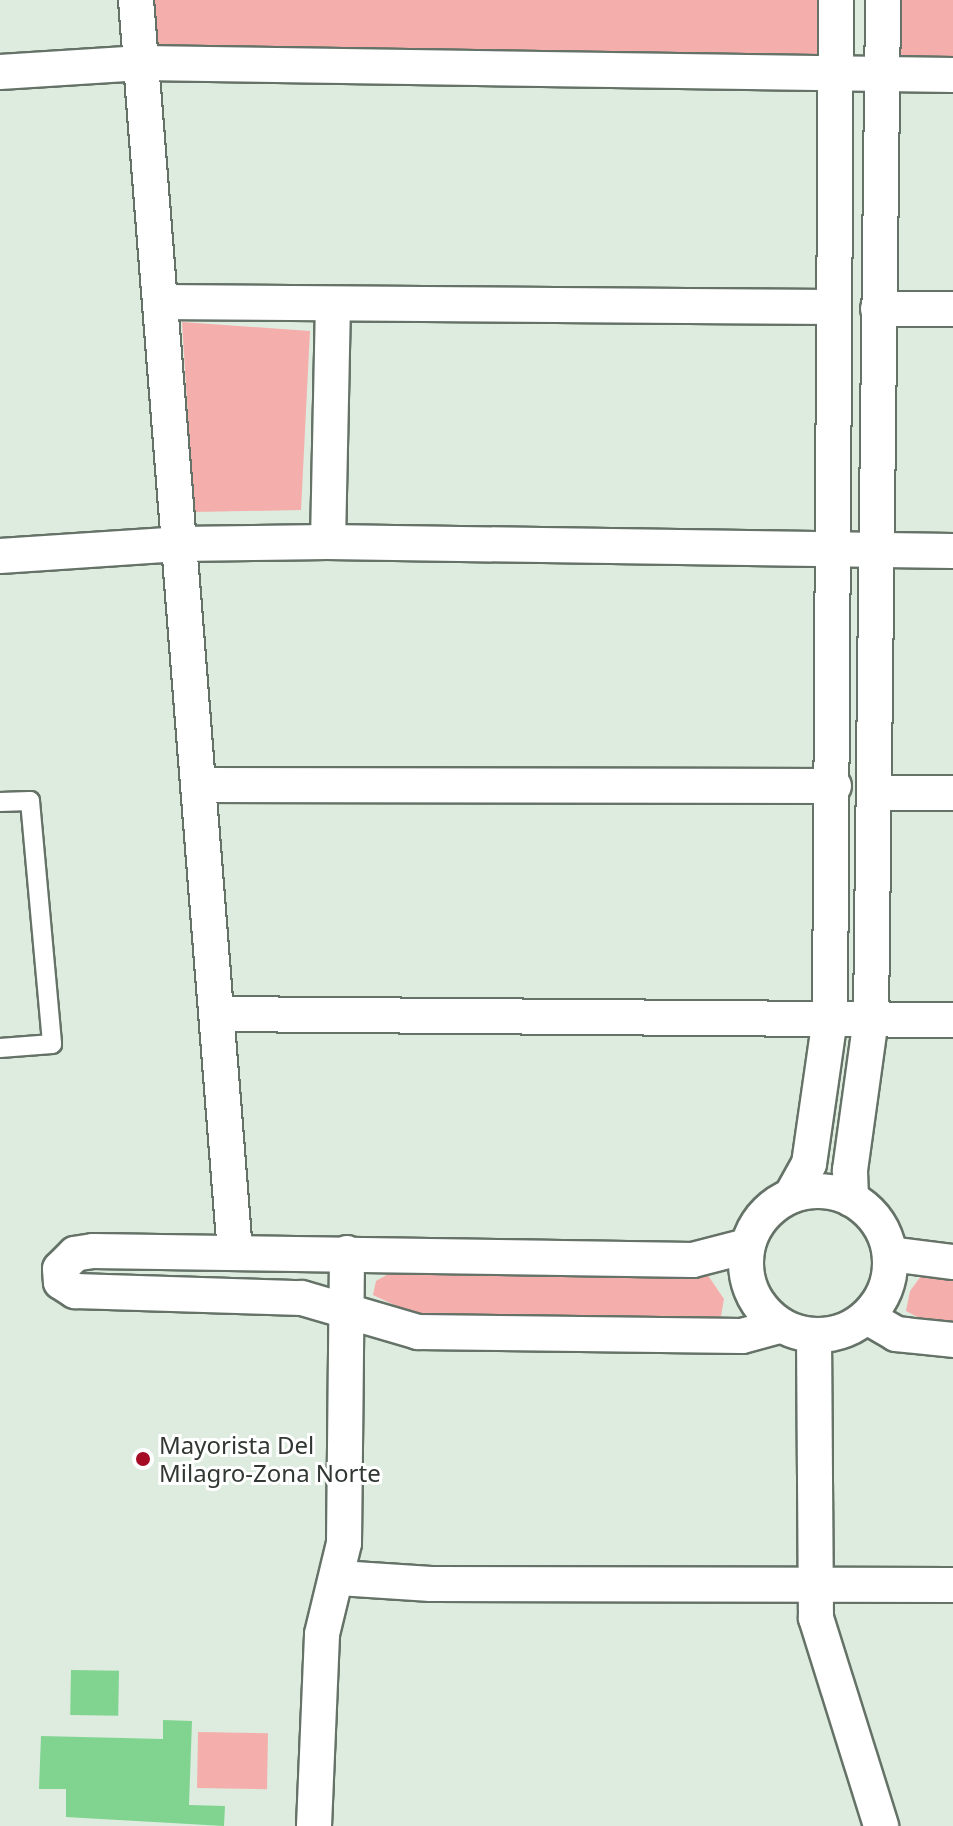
<!DOCTYPE html>
<style>
body{margin:0}
#map{position:relative;width:953px;height:1826px;overflow:hidden;background:#ddecdf;font-family:"Noto Sans",sans-serif}
div>[style]{position:absolute}
[style*='--x']{left:calc(var(--x)*1px);top:calc(var(--y)*1px);width:calc(var(--w)*1px);rotate:calc(var(--a)*1deg)}
.green>*{inset:0;background:#f4afac;transform-origin:0 0}
.building>*{inset:0;background:#81d490;transform-origin:0 0}
.roads{filter:drop-shadow(2px 0 #657267) drop-shadow(-2px 0 #657267) drop-shadow(0 2px #657267) drop-shadow(0 -2px #657267)}
.lane>*{height:18px;margin:-9px;padding:0 9px;transform-origin:9px;border-radius:9px;background:#fff}
.street>*{height:34px;margin:-17px;padding:0 17px;transform-origin:17px;border-radius:17px;background:#fff}
.street>.ring{margin:-17px;padding:0;box-sizing:content-box;background:none;border:34px solid #fff;border-radius:50%}
.dots>*{width:22px;height:22px;translate:-50% -50%;box-sizing:border-box;border:4px solid #fff;border-radius:50%}
span{translate:-50% -50%;white-space:nowrap;text-align:center;line-height:1.15;-webkit-text-stroke:6px #fff;paint-order:stroke}
.poi-label{font-size:24px;color:#313732}
.left{translate:0 -50%;text-align:left}
</style>
<div id="map">
<div class="green">
<div style="clip-path:polygon(136px 0,836px 0,835px 73px,142px 63px)"></div>
<div style="left:883px;top:0;width:70px;height:74px"></div>
<div style="clip-path:polygon(182px 322px,310px 331px,301px 510px,194px 512px)"></div>
<div style="clip-path:polygon(399px 1268px,705px 1271px,724px 1299px,721px 1316px,707px 1324px,450px 1317px,409px 1312px,373px 1295px,376px 1281px)"></div>
<div style="clip-path:polygon(921px 1276px,953px 1276px,953px 1321px,925px 1321px,906px 1311px,910px 1291px)"></div>
<div style="left:198px;top:1732px;width:70px;height:56px;rotate:1deg"></div>
</div>
<div class="building">
<div style="left:71px;top:1670px;width:48px;height:45px;rotate:1deg"></div>
<div style="clip-path:polygon(163px 1720px,192px 1721px,189px 1805px,225px 1806px,224px 1826px,66px 1817px,66px 1789px,39px 1789px,41px 1736px,163px 1739px)"></div>
</div>
<div class="roads">
<div class="lane">
<div style="--x:0;--y:802;--w:30;--a:-2"></div>
<div style="--x:30;--y:801;--w:244;--a:84.8"></div>
<div style="--x:52;--y:1044;--w:52;--a:175.6"></div>
</div>
<div class="street">
<div style="--x:136;--y:0;--w:1256;--a:85.48"></div>
<div style="--x:0;--y:72;--w:142;--a:-3.6"></div>
<div style="--x:142;--y:63;--w:811;--a:0.85"></div>
<div style="--x:160;--y:302;--w:673;--a:0.43"></div>
<div style="--x:878;--y:309;--w:75;--a:0"></div>
<div style="--x:328;--y:542;--w:238;--a:-88.8"></div>
<div style="--x:0;--y:556;--w:179;--a:-3.8"></div>
<div style="--x:179;--y:544;--w:149;--a:-0.8"></div>
<div style="--x:328;--y:542;--w:625;--a:0.83"></div>
<div style="--x:199;--y:785;--w:635;--a:0.09"></div>
<div style="--x:874;--y:793;--w:79;--a:0"></div>
<div style="--x:217;--y:1014;--w:736;--a:0.47"></div>
<div class="ring" style="left:746px;top:1191px;width:110px;height:110px"></div>
<div style="--x:791;--y:1196;--w:37;--a:-61"></div>
<div style="--x:809;--y:1164;--w:148;--a:-81.8"></div>
<div style="--x:830;--y:1018;--w:1018;--a:-89.66"></div>
<div style="--x:851;--y:1199;--w:29;--a:-92"></div>
<div style="--x:850;--y:1170;--w:153;--a:-82.1"></div>
<div style="--x:871;--y:1018;--w:1018;--a:-89.32"></div>
<div style="--x:747;--y:1246;--w:56;--a:165.5"></div>
<div style="--x:693;--y:1260;--w:600;--a:-179.14"></div>
<div style="--x:93;--y:1251;--w:18;--a:171"></div>
<div style="--x:75;--y:1254;--w:21;--a:135"></div>
<div style="--x:60;--y:1269;--w:13;--a:86"></div>
<div style="--x:61;--y:1282;--w:17;--a:33"></div>
<div style="--x:75;--y:1291;--w:227;--a:1.8"></div>
<div style="--x:302;--y:1298;--w:121;--a:16.3"></div>
<div style="--x:418;--y:1332;--w:324;--a:0.7"></div>
<div style="--x:742;--y:1336;--w:39;--a:-15"></div>
<div style="--x:890;--y:1254;--w:64;--a:7.2"></div>
<div style="--x:867;--y:1317;--w:34;--a:30"></div>
<div style="--x:896;--y:1334;--w:57;--a:6"></div>
<div style="--x:814;--y:1335;--w:283;--a:89.6"></div>
<div style="--x:816;--y:1618;--w:218;--a:72.6"></div>
<div style="--x:339;--y:1578;--w:92;--a:3.7"></div>
<div style="--x:431;--y:1584;--w:522;--a:0.11"></div>
<div style="--x:314;--y:1826;--w:192;--a:-87.6"></div>
<div style="--x:322;--y:1634;--w:94;--a:-76.4"></div>
<div style="--x:344;--y:1543;--w:290;--a:-89.4"></div>
</div>
</div>
<div class="dots">
<div style="left:143px;top:1459px;background:#a50b23"></div>
</div>
<div class="poi-label">
<span class="left" style="left:159px;top:1459px">Mayorista Del<br>Milagro-Zona Norte</span>
</div>
</div>
